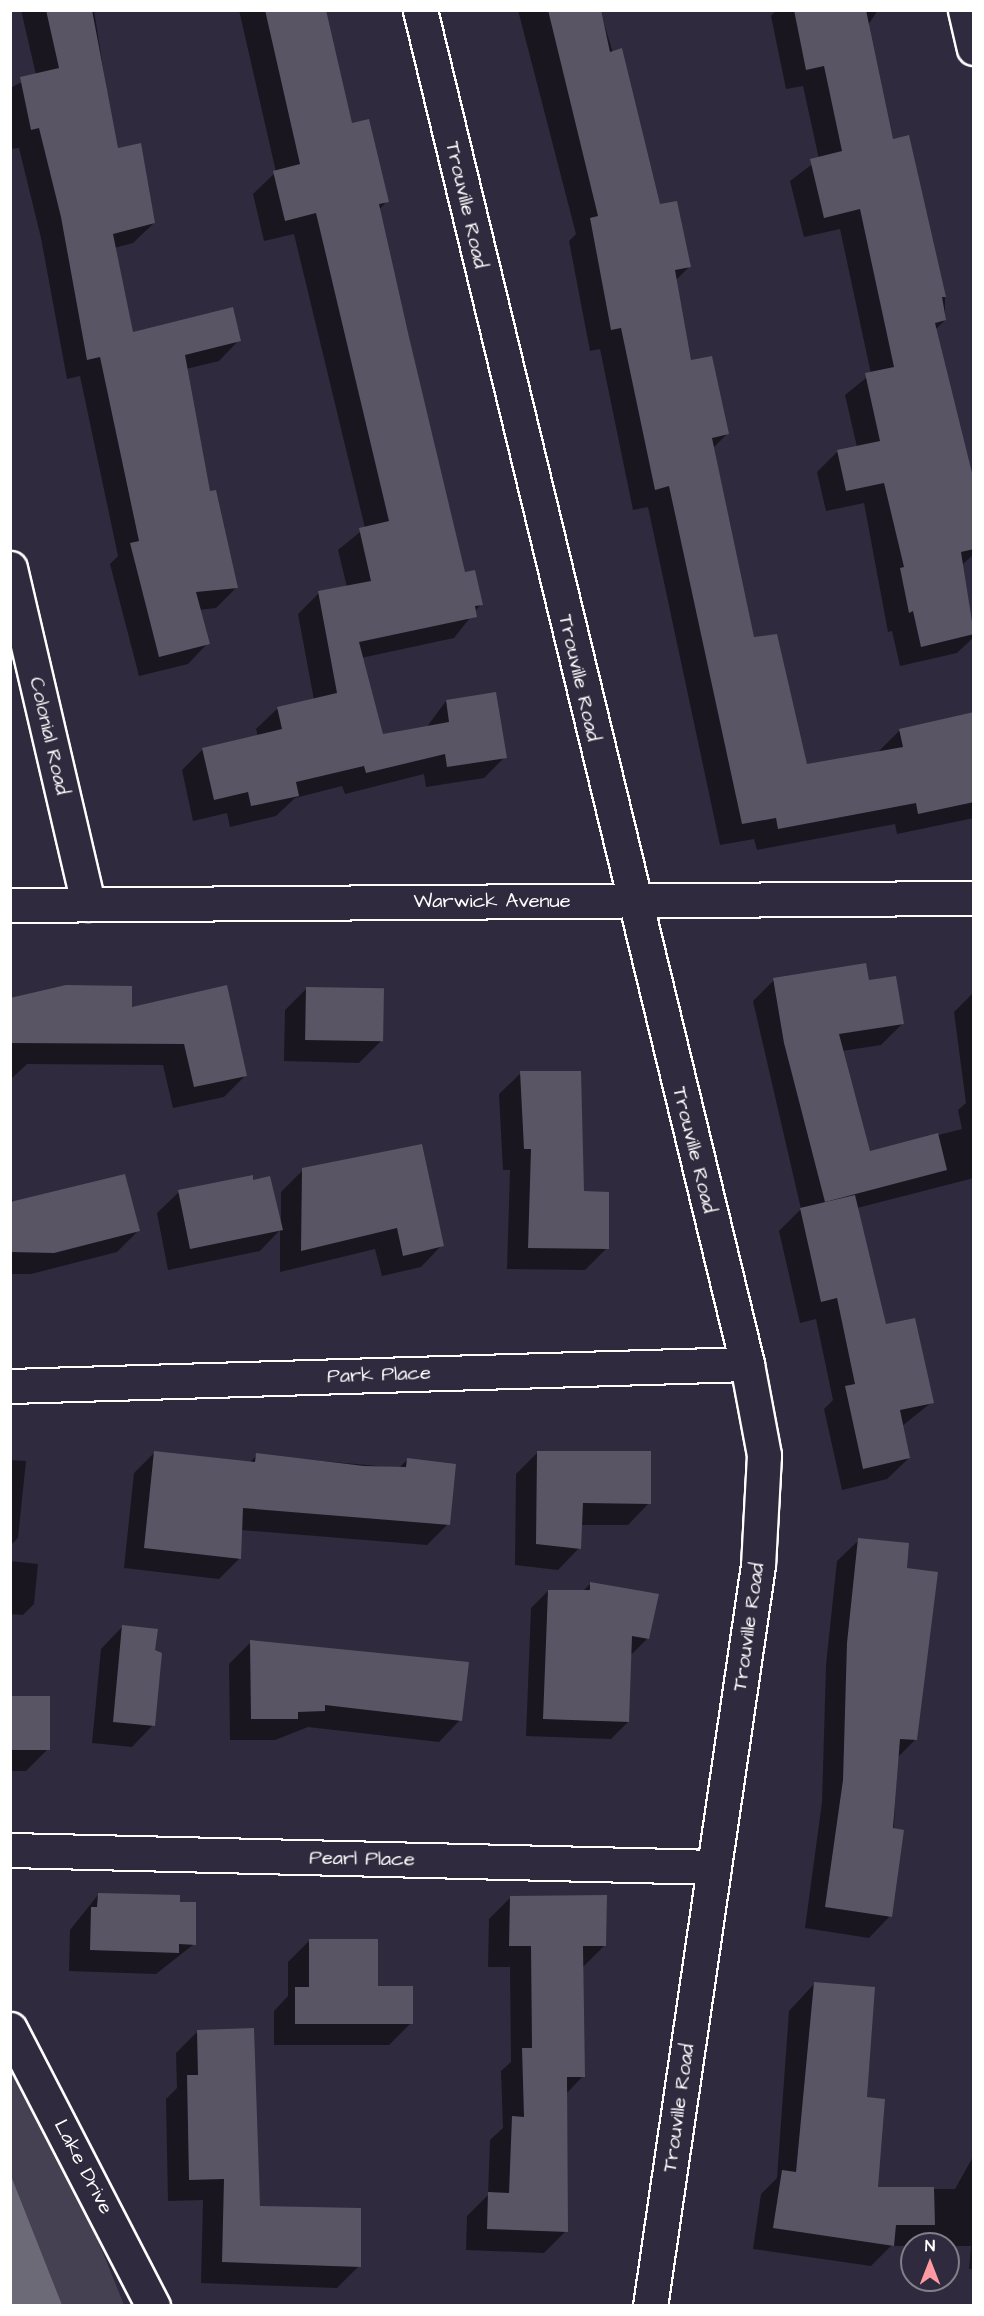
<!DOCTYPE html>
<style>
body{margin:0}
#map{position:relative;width:984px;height:2316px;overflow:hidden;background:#2f2a3d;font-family:"Architects Daughter",sans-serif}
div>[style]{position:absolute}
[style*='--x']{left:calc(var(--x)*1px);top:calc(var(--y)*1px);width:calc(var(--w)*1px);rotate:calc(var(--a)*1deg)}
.green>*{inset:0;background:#464152}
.water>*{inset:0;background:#6d6a77}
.shadow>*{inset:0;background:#0007}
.building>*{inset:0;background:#595564;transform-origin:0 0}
.roads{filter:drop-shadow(2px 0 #fff) drop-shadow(-2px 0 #fff) drop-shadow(0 2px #fff) drop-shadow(0 -2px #fff)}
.minor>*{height:33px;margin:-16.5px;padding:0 16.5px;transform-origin:16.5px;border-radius:16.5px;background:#2f2a3d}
.tertiary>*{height:33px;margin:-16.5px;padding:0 16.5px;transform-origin:16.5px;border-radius:16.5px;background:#2f2a3d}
span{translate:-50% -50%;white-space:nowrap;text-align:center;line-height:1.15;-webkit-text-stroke:6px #2f2a3d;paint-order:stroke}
.street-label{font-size:20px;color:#fff}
.frame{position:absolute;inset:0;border:12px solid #fff;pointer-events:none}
.north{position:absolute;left:900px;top:2232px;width:60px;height:60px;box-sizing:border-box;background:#2f2a3d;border:2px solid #827f8b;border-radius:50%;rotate:0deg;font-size:16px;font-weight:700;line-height:24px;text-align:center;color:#fff}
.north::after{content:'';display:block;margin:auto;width:21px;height:27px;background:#ff9aa2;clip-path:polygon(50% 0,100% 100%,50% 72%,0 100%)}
</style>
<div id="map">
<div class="green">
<div style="clip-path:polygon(10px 2058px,72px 2176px,124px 2305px,11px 2305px)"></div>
</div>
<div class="water">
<div style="clip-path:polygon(10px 2176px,11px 2176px,62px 2305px,11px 2305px)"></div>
</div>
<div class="shadow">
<div style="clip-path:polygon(21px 10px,94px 10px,116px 150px,140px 144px,154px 223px,133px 243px,114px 248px,132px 334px,239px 340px,219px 361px,186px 369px,209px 493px,236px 588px,216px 608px,199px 610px,208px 643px,188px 664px,139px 676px,110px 564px,118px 556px,80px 376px,67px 379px,41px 238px,19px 148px,10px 149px,10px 88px,36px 75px)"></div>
<div style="clip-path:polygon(239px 10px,325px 10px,350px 125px,387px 201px,379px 210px,464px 574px,481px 604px,454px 638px,361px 658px,382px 736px,426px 728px,446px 701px,505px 757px,484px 778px,426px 787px,424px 774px,345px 794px,342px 786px,295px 798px,276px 816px,230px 827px,227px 813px,193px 821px,182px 770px,203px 749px,258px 736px,256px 729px,278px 708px,314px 700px,298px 614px,319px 593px,347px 587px,338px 550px,365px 528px,294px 234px,264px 241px,253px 194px,276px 172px)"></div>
<div style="clip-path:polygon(518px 10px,600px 10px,659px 206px,689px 267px,675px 281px,690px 362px,727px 434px,712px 449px,753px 638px,806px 766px,878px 752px,900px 730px,974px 714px,974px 818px,897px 834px,895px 824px,757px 850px,754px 839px,720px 845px,648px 507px,633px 510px,600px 349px,590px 351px,569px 241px,576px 234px)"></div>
<div style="clip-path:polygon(776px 10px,878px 10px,868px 25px,891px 141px,945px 296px,945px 320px,935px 330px,974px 518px,974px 554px,962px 565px,974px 637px,957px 653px,900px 666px,892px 631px,888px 632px,864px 503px,826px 511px,817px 472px,838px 451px,857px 447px,845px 395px,871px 374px,840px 229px,804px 237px,790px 181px,819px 159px,803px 86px,786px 89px,771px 16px)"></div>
<div style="clip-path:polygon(774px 980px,868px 982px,902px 1024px,881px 1045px,842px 1051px,868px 1153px,962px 1129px,958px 1110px,966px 1103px,954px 1012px,974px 992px,974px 1178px,857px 1208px,884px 1326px,932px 1402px,902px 1426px,909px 1458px,887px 1479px,842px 1490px,824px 1409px,833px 1400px,816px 1319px,800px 1323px,779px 1231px,801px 1209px,753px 1001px)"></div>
<div style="clip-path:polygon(307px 988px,381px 1041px,359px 1063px,284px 1061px,285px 1010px)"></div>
<div style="clip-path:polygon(10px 999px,131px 1009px,246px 1075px,224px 1097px,173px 1108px,163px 1065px,27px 1064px,10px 1080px)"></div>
<div style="clip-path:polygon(521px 1073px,607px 1248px,585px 1270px,507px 1269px,510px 1170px,503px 1170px,499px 1094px)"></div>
<div style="clip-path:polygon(303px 1170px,442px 1245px,421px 1267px,382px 1276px,375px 1249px,280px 1272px,280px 1230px,260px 1251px,168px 1270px,157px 1213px,179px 1192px,252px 1182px,281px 1222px,281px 1192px)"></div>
<div style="clip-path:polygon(10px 1188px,13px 1203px,139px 1230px,117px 1252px,31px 1274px,10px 1274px)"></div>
<div style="clip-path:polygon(155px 1452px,249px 1463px,257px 1455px,399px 1468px,407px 1460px,448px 1524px,427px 1545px,241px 1530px,240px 1558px,219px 1579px,124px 1568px,134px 1473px)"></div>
<div style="clip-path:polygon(538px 1452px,649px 1503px,628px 1525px,580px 1525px,579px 1548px,558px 1570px,515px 1565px,516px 1474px)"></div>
<div style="clip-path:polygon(10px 1460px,26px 1461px,18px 1538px,10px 1546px)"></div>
<div style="clip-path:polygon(859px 1540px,905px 1570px,915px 1740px,897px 1758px,890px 1916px,869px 1938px,805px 1928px,822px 1802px,826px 1665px,837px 1561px)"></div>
<div style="clip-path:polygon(10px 1561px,38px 1564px,34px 1604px,23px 1615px,10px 1614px)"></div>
<div style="clip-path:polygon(591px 1583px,648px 1638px,630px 1656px,628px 1722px,611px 1739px,526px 1736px,531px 1608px,548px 1591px,583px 1591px)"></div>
<div style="clip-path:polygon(122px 1627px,154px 1650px,153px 1725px,132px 1747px,92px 1743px,101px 1649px)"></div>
<div style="clip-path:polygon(251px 1642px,460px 1720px,439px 1742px,308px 1727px,275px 1740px,230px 1740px,229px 1664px)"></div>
<div style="clip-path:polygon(10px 1698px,48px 1749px,26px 1771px,10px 1771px)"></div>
<div style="clip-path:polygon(98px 1895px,179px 1903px,194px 1944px,156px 1974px,69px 1971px,70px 1930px)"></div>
<div style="clip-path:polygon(511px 1897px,605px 1945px,583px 1967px,583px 2076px,566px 2094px,566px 2231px,544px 2253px,466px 2250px,467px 2216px,488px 2195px,490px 2140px,503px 2128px,501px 2071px,511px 2062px,510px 1967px,488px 1967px,489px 1919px)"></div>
<div style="clip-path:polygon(310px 1940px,376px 1987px,411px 2023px,389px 2045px,274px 2045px,274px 2011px,288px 1996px,288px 1962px)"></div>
<div style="clip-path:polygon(814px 1984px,865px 2099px,877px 2189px,955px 2189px,974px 2155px,974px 2269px,969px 2269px,971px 2246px,891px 2246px,871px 2266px,753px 2249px,761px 2194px,777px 2178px,789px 2011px)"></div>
<div style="clip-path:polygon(198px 2031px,258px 2207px,359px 2266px,337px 2288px,201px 2283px,203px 2200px,168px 2201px,166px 2099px,177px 2088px,176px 2053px)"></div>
</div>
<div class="building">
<div style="clip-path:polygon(46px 10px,92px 10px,118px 148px,141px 143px,155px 223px,113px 234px,133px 332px,233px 307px,241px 341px,185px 355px,210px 491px,216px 490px,238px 588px,196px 592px,210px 644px,159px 657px,130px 543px,139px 541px,100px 357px,87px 360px,61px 217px,39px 128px,31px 130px,20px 77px,59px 68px)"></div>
<div style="clip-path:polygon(265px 10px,326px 10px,352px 123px,369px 119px,389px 202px,379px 204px,409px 337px,465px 572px,475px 570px,483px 605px,475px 606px,477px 617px,359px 642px,383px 734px,449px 722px,446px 700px,496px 692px,507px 758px,447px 767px,445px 754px,366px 773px,364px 766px,296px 782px,299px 796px,251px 806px,248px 792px,214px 800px,202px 748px,282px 729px,277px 707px,337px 693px,318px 591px,371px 581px,359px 528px,389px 521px,316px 213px,285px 221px,273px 171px,300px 164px)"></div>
<div style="clip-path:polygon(548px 10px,601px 10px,610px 52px,622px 48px,660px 204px,677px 201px,691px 267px,675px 270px,691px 360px,712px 356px,729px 434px,712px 438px,754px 637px,777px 634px,807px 764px,903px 747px,899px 729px,974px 712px,974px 802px,918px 814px,916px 803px,778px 829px,776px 818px,742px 824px,669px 486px,655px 490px,621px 328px,611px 330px,590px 218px,598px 216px)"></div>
<div style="clip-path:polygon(794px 10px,866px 10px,893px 139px,909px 135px,946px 297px,942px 297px,946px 320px,935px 323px,974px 481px,974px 549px,961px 552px,974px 634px,921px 647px,913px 611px,909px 613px,900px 568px,904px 567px,884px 483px,846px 491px,837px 450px,880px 441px,865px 373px,894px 367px,860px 209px,824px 218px,810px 159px,842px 151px,824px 66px,806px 70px)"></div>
<div style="clip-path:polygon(866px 963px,869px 980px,896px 976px,904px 1024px,839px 1034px,870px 1151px,938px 1133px,947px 1170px,825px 1202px,784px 1043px,773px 978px)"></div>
<div style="clip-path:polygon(66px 985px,132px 986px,132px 1007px,227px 985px,247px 1076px,194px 1087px,184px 1044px,10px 1043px,10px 998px)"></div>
<div style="left:306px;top:987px;width:78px;height:53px;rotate:1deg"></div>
<div style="clip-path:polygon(520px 1071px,581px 1071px,584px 1191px,609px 1192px,609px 1249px,528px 1248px,531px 1149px,524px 1149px)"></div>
<div style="clip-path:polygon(422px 1144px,444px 1246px,403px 1256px,397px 1228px,301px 1251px,302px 1168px)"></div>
<div style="clip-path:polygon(125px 1174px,140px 1231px,54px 1253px,10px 1252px,10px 1202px)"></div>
<div style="clip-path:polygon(253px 1175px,253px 1180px,270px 1176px,283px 1230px,190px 1249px,178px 1190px)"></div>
<div style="clip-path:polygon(855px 1195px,886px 1324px,915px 1318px,934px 1403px,900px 1410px,910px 1458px,863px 1469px,845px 1386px,855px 1384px,837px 1298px,821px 1302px,800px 1208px)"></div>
<div style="clip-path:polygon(154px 1451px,255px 1462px,256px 1453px,364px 1466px,406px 1467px,407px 1458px,456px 1464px,450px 1525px,243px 1508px,241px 1559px,144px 1548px)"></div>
<div style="clip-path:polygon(537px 1451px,651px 1451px,651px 1504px,583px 1503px,581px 1549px,536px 1544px)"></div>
<div style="clip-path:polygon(858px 1538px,909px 1543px,907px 1568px,938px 1572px,917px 1740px,900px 1739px,893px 1828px,904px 1830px,892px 1917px,825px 1907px,843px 1780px,847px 1643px)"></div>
<div style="clip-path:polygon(590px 1582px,659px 1594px,649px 1639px,632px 1636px,629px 1722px,543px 1719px,548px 1590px,590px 1590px)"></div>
<div style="clip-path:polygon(122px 1625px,158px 1629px,155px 1650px,162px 1653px,155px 1726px,113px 1722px)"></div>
<div style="clip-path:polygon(250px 1640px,469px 1662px,462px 1721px,325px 1705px,325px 1711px,298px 1712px,298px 1719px,251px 1719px)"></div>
<div style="left:10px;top:1696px;width:40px;height:54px"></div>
<div style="clip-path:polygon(98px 1893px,180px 1895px,180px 1902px,196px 1902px,196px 1945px,179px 1944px,179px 1953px,90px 1950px,91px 1907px,97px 1907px)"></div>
<div style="clip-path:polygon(607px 1895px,606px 1946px,583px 1946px,585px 2077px,567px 2077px,568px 2232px,487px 2229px,488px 2192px,509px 2193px,512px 2116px,524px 2117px,522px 2048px,532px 2048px,531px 1946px,509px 1946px,510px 1896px)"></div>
<div style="clip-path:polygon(309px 1939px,378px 1939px,378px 1986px,413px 1986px,413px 2024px,295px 2024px,295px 1987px,309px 1987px)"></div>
<div style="clip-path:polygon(814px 1982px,875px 1987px,867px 2097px,885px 2099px,878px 2187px,934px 2187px,935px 2225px,896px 2225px,894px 2246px,773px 2228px,782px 2170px,796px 2172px)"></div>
<div style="clip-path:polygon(254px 2028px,260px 2206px,361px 2208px,361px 2267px,222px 2262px,224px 2179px,189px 2180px,187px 2075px,198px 2075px,197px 2030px)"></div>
</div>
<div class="roads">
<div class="minor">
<div style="--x:420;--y:10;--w:1393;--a:76.42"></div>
<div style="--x:747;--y:1364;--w:93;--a:79.4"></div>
<div style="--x:764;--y:1455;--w:110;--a:93.1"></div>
<div style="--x:758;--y:1565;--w:749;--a:98.29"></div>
<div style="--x:10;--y:568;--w:345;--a:76.9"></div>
<div style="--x:10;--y:905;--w:964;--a:-0.42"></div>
<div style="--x:10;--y:1386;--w:737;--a:-1.71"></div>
<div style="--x:10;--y:1850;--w:704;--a:1.38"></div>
<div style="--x:10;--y:2029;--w:312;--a:62.7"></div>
</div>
<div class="tertiary">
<div style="--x:965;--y:10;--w:39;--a:77"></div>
</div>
</div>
<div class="street-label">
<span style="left:466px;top:205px;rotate:77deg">Trouville Road</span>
<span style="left:579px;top:678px;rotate:77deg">Trouville Road</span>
<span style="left:49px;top:736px;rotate:77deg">Colonial Road</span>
<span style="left:492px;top:901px">Warwick Avenue</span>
<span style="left:694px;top:1150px;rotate:76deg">Trouville Road</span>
<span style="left:379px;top:1375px;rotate:-2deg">Park Place</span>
<span style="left:749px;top:1627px;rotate:-82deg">Trouville Road</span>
<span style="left:362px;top:1859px;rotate:1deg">Pearl Place</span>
<span style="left:679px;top:2108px;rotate:-82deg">Trouville Road</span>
<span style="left:83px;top:2167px;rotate:62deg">Lake Drive</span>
</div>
<div class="frame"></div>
<div class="north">N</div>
</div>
